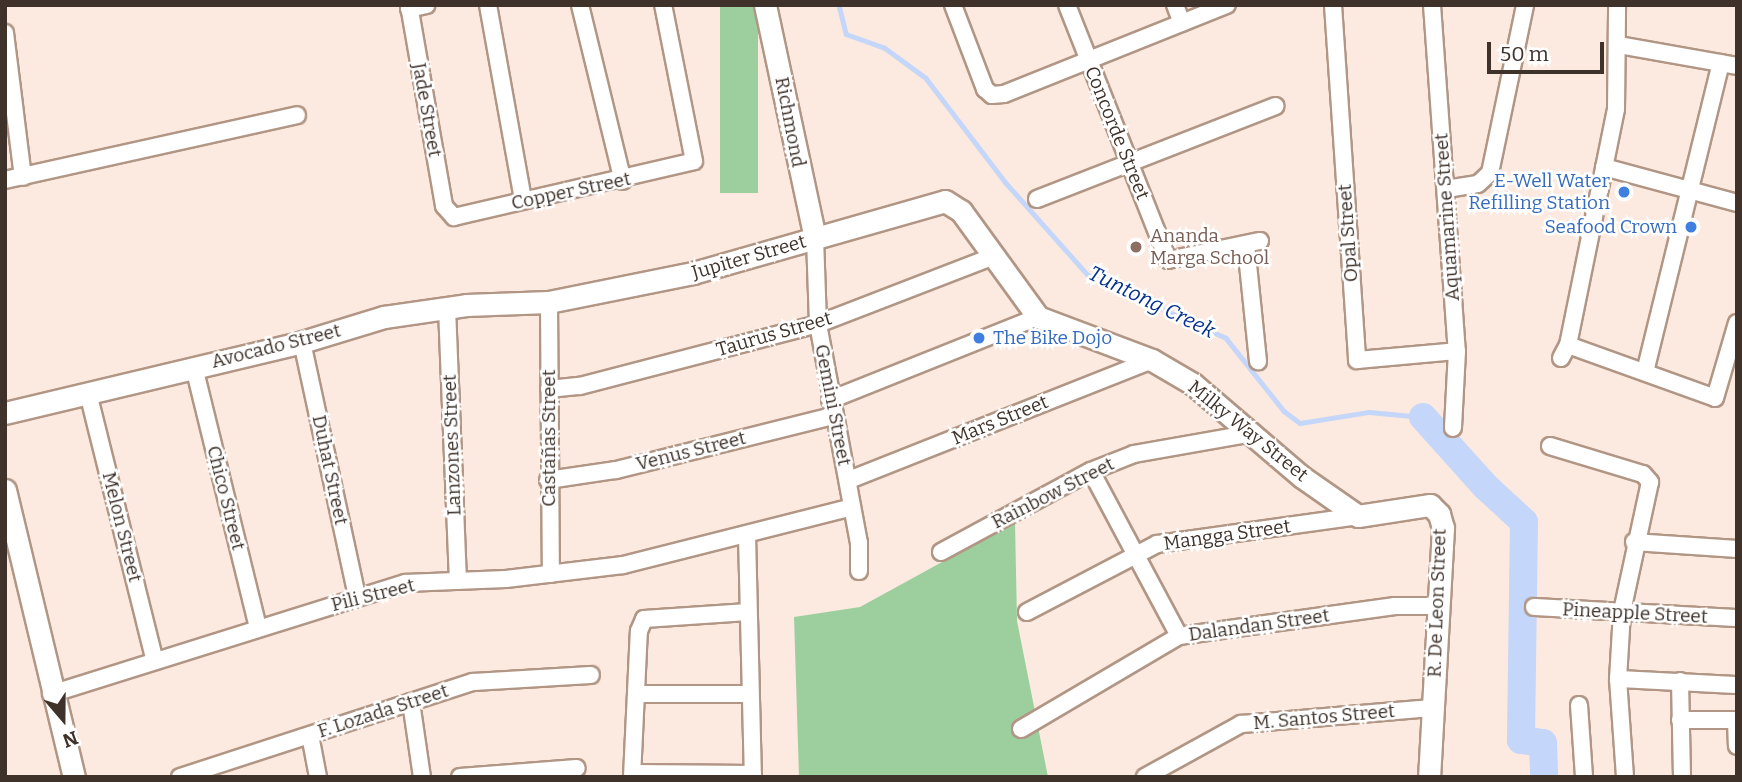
<!DOCTYPE html>
<meta charset="utf-8">
<style>
body{margin:0}
#map{position:relative;width:1742px;height:782px;overflow:hidden;background:#fceae0;font-family:Bitter,serif}
div>[style]{position:absolute}
[style*='--x']{left:calc(var(--x)*1px);top:calc(var(--y)*1px);width:calc(var(--w)*1px);rotate:calc(var(--a)*1deg)}
.green>*{inset:0;background:#9dcf9e;transform-origin:0 0}
.stream>*{height:4.5px;margin:-2.25px;padding:0 2.25px;transform-origin:2.25px;border-radius:2.25px;background:#c4d6f9}
.river>*{height:28px;margin:-14px;padding:0 14px;transform-origin:14px;border-radius:14px;background:#c4d6f9}
.roads{filter:drop-shadow(2px 0 #b19685) drop-shadow(-2px 0 #b19685) drop-shadow(0 2px #b19685) drop-shadow(0 -2px #b19685)}
.street>*{height:16px;margin:-8px;padding:0 8px;transform-origin:8px;border-radius:8px;background:#fff}
.secondary>*{height:21px;margin:-10.5px;padding:0 10.5px;transform-origin:10.5px;border-radius:10.5px;background:#fff}
.dots>*{width:19px;height:19px;translate:-50% -50%;box-sizing:border-box;border:4px solid #fff;border-radius:50%}
span{translate:-50% -50%;white-space:nowrap;text-align:center;line-height:1.15;-webkit-text-stroke:5px #fff;paint-order:stroke}
.street-label{font-size:19px;color:#3e322b}
.shop-label{font-size:19px;color:#366cbe}
.right{translate:-100% -50%;text-align:right}
.left{translate:0 -50%;text-align:left}
.education-label{font-size:19px;color:#785e54}
.water-label{font-size:21px;color:#05308c;font-style:italic}
.frame{position:absolute;inset:0;border:7px solid #3e322b;pointer-events:none}
.north{position:absolute;left:28px;top:684px;width:70px;height:70px;-webkit-text-stroke:5px #fff;paint-order:stroke;rotate:160deg;font-size:19px;font-weight:700;line-height:28px;text-align:center;color:#3e322b}
.north::after{content:'';display:block;margin:auto;width:24px;height:32px;background:#3e322b;clip-path:polygon(50% 0,100% 100%,50% 72%,0 100%)}
.scale{position:absolute;left:1487px;top:42px;width:117px;height:32px;box-sizing:border-box;border:4px solid #3e322b;border-top:0;padding-left:9px;font-size:21px;line-height:24px;white-space:nowrap;color:#3e322b;-webkit-text-stroke:5px #fff;paint-order:stroke}
</style>
<div id="map">
<div class="green">
<div style="left:720px;top:5px;width:38px;height:188px"></div>
<div style="clip-path:polygon(1015px 522px,1017px 621px,1048px 777px,799px 777px,794px 617px,860px 607px)"></div>
</div>
<div class="stream">
<div style="--x:839;--y:5;--w:30;--a:76"></div>
<div style="--x:846;--y:34;--w:41;--a:19.7"></div>
<div style="--x:885;--y:48;--w:51;--a:36.2"></div>
<div style="--x:926;--y:78;--w:132;--a:52.7"></div>
<div style="--x:1006;--y:183;--w:123;--a:48.3"></div>
<div style="--x:1088;--y:275;--w:152;--a:24.5"></div>
<div style="--x:1226;--y:338;--w:93;--a:51.5"></div>
<div style="--x:1284;--y:411;--w:20;--a:37"></div>
<div style="--x:1300;--y:423;--w:70;--a:-9.1"></div>
<div style="--x:1369;--y:412;--w:54;--a:5.3"></div>
</div>
<div class="river">
<div style="--x:1423;--y:417;--w:93;--a:48.1"></div>
<div style="--x:1485;--y:486;--w:53;--a:42.7"></div>
<div style="--x:1524;--y:522;--w:218;--a:90.8"></div>
<div style="--x:1521;--y:740;--w:22;--a:8"></div>
<div style="--x:1543;--y:743;--w:34;--a:88"></div>
</div>
<div class="roads">
<div class="street">
<div style="--x:409;--y:5;--w:204;--a:80.1"></div>
<div style="--x:444;--y:206;--w:15;--a:48"></div>
<div style="--x:454;--y:217;--w:246;--a:-13.1"></div>
<div style="--x:694;--y:161;--w:159;--a:-101.2"></div>
<div style="--x:488;--y:5;--w:197;--a:79.8"></div>
<div style="--x:580;--y:5;--w:181;--a:76.3"></div>
<div style="--x:953;--y:5;--w:90;--a:69.1"></div>
<div style="--x:985;--y:89;--w:9;--a:41"></div>
<div style="--x:992;--y:95;--w:12;--a:-5"></div>
<div style="--x:1004;--y:94;--w:240;--a:-21.8"></div>
<div style="--x:1067;--y:5;--w:274;--a:68.4"></div>
<div style="--x:1168;--y:260;--w:94;--a:-11.7"></div>
<div style="--x:1175;--y:5;--w:19;--a:69"></div>
<div style="--x:1333;--y:5;--w:356;--a:86.1"></div>
<div style="--x:1357;--y:360;--w:100;--a:-5.1"></div>
<div style="--x:1432;--y:5;--w:347;--a:85.9"></div>
<div style="--x:1457;--y:351;--w:77;--a:93"></div>
<div style="--x:409;--y:9;--w:18;--a:-13"></div>
<div style="--x:5;--y:33;--w:145;--a:82.9"></div>
<div style="--x:1619;--y:45;--w:120;--a:10.1"></div>
<div style="--x:1604;--y:167;--w:138;--a:15.1"></div>
<div style="--x:5;--y:180;--w:299;--a:-12.5"></div>
<div style="--x:1446;--y:189;--w:32;--a:-9"></div>
<div style="--x:1478;--y:184;--w:16;--a:-43"></div>
<div style="--x:1490;--y:173;--w:172;--a:-78.2"></div>
<div style="--x:1037;--y:199;--w:256;--a:-21.3"></div>
<div style="--x:815;--y:238;--w:86;--a:88"></div>
<div style="--x:818;--y:324;--w:223;--a:79.4"></div>
<div style="--x:859;--y:543;--w:28;--a:90"></div>
<div style="--x:1246;--y:245;--w:117;--a:84.1"></div>
<div style="--x:549;--y:302;--w:272;--a:89.6"></div>
<div style="--x:447;--y:308;--w:273;--a:87.7"></div>
<div style="--x:302;--y:342;--w:261;--a:77.8"></div>
<div style="--x:1568;--y:345;--w:156;--a:19.8"></div>
<div style="--x:1715;--y:398;--w:78;--a:-73.7"></div>
<div style="--x:1561;--y:358;--w:15;--a:-62"></div>
<div style="--x:1568;--y:345;--w:241;--a:-78.5"></div>
<div style="--x:1616;--y:109;--w:104;--a:-89.4"></div>
<div style="--x:194;--y:367;--w:269;--a:76.2"></div>
<div style="--x:1645;--y:372;--w:318;--a:-76.2"></div>
<div style="--x:549;--y:389;--w:31;--a:-6"></div>
<div style="--x:580;--y:386;--w:246;--a:-14.6"></div>
<div style="--x:818;--y:324;--w:186;--a:-21.1"></div>
<div style="--x:88;--y:393;--w:276;--a:76"></div>
<div style="--x:830;--y:400;--w:224;--a:-21.8"></div>
<div style="--x:1550;--y:446;--w:97;--a:16.8"></div>
<div style="--x:1643;--y:474;--w:11;--a:49"></div>
<div style="--x:1650;--y:482;--w:133;--a:102.2"></div>
<div style="--x:1622;--y:612;--w:67;--a:93.4"></div>
<div style="--x:1618;--y:679;--w:98;--a:85.9"></div>
<div style="--x:1091;--y:471;--w:187;--a:61.9"></div>
<div style="--x:548;--y:480;--w:69;--a:-8.4"></div>
<div style="--x:616;--y:470;--w:224;--a:-14"></div>
<div style="--x:849;--y:480;--w:326;--a:-21.6"></div>
<div style="--x:747;--y:535;--w:242;--a:88.6"></div>
<div style="--x:1634;--y:542;--w:103;--a:3.9"></div>
<div style="--x:941;--y:552;--w:170;--a:-28.4"></div>
<div style="--x:1091;--y:471;--w:46;--a:-21.6"></div>
<div style="--x:1134;--y:454;--w:121;--a:-10"></div>
<div style="--x:1534;--y:607;--w:203;--a:3.1"></div>
<div style="--x:1027;--y:612;--w:147;--a:-27.6"></div>
<div style="--x:1157;--y:544;--w:203;--a:-7.9"></div>
<div style="--x:1618;--y:679;--w:119;--a:2.9"></div>
<div style="--x:1680;--y:681;--w:96;--a:88.8"></div>
<div style="--x:51;--y:694;--w:371;--a:-17.4"></div>
<div style="--x:405;--y:583;--w:101;--a:-2.3"></div>
<div style="--x:506;--y:579;--w:118;--a:-6.8"></div>
<div style="--x:623;--y:565;--w:236;--a:-14.2"></div>
<div style="--x:637;--y:694;--w:113;--a:0"></div>
<div style="--x:411;--y:702;--w:76;--a:81.7"></div>
<div style="--x:1579;--y:705;--w:72;--a:86"></div>
<div style="--x:1680;--y:720;--w:57;--a:0"></div>
<div style="--x:1736;--y:720;--w:26;--a:88"></div>
<div style="--x:1021;--y:729;--w:183;--a:-30.5"></div>
<div style="--x:1179;--y:636;--w:218;--a:-7.9"></div>
<div style="--x:1395;--y:606;--w:43;--a:0"></div>
<div style="--x:310;--y:735;--w:43;--a:79.2"></div>
<div style="--x:633;--y:773;--w:120;--a:0.5"></div>
<div style="--x:180;--y:777;--w:308;--a:-18"></div>
<div style="--x:473;--y:682;--w:118;--a:-3.4"></div>
<div style="--x:460;--y:777;--w:117;--a:-4.4"></div>
<div style="--x:632;--y:777;--w:146;--a:-87.3"></div>
<div style="--x:639;--y:631;--w:13;--a:-67"></div>
<div style="--x:644;--y:619;--w:104;--a:-3.9"></div>
<div style="--x:1145;--y:777;--w:110;--a:-28.9"></div>
<div style="--x:1241;--y:724;--w:192;--a:-4.8"></div>
</div>
<div class="secondary">
<div style="--x:765;--y:5;--w:238;--a:77.9"></div>
<div style="--x:5;--y:413;--w:305;--a:-13.4"></div>
<div style="--x:302;--y:342;--w:86;--a:-17"></div>
<div style="--x:384;--y:317;--w:83;--a:-8.3"></div>
<div style="--x:466;--y:305;--w:83;--a:-2.1"></div>
<div style="--x:549;--y:302;--w:147;--a:-11.4"></div>
<div style="--x:693;--y:273;--w:262;--a:-15.9"></div>
<div style="--x:945;--y:201;--w:19;--a:32"></div>
<div style="--x:961;--y:211;--w:131;--a:54"></div>
<div style="--x:1038;--y:317;--w:122;--a:20.7"></div>
<div style="--x:1152;--y:360;--w:48;--a:30.3"></div>
<div style="--x:1193;--y:384;--w:143;--a:40.5"></div>
<div style="--x:1302;--y:477;--w:68;--a:34.9"></div>
<div style="--x:1358;--y:516;--w:73;--a:-8.7"></div>
<div style="--x:1430;--y:505;--w:13;--a:45"></div>
<div style="--x:1439;--y:514;--w:15;--a:74"></div>
<div style="--x:1443;--y:528;--w:249;--a:93.2"></div>
<div style="--x:5;--y:490;--w:295;--a:76.5"></div>
</div>
</div>
<div class="dots">
<div style="left:1624px;top:192px;background:#3f7fe0"></div>
<div style="left:1691px;top:227px;background:#3f7fe0"></div>
<div style="left:1136px;top:247px;background:#8d6e63"></div>
<div style="left:979px;top:338px;background:#3f7fe0"></div>
</div>
<div class="street-label">
<span style="left:427px;top:110px;rotate:80deg">Jade Street</span>
<span style="left:790px;top:122px;rotate:79deg">Richmond</span>
<span style="left:1117px;top:133px;rotate:68deg">Concorde Street</span>
<span style="left:571px;top:191px;rotate:-12deg">Copper Street</span>
<span style="left:1447px;top:217px;rotate:-94deg">Aquamarine Street</span>
<span style="left:1348px;top:233px;rotate:-94deg">Opal Street</span>
<span style="left:749px;top:257px;rotate:-16deg">Jupiter Street</span>
<span style="left:774px;top:334px;rotate:-16deg">Taurus Street</span>
<span style="left:276px;top:346px;rotate:-14deg">Avocado Street</span>
<span style="left:833px;top:405px;rotate:79deg">Gemini Street</span>
<span style="left:1000px;top:420px;rotate:-22deg">Mars Street</span>
<span style="left:1248px;top:431px;rotate:39deg">Milky Way Street</span>
<span style="left:549px;top:438px;rotate:-90deg">Castañas Street</span>
<span style="left:452px;top:445px;rotate:-92deg">Lanzones Street</span>
<span style="left:691px;top:451px;rotate:-14deg">Venus Street</span>
<span style="left:330px;top:470px;rotate:78deg">Duhat Street</span>
<span style="left:1053px;top:493px;rotate:-27deg">Rainbow Street</span>
<span style="left:226px;top:498px;rotate:76deg">Chico Street</span>
<span style="left:122px;top:527px;rotate:76deg">Melon Street</span>
<span style="left:1227px;top:535px;rotate:-8deg">Mangga Street</span>
<span style="left:373px;top:595px;rotate:-14deg">Pili Street</span>
<span style="left:1437px;top:603px;rotate:-88deg">R. De Leon Street</span>
<span style="left:1635px;top:613px;rotate:3deg">Pineapple Street</span>
<span style="left:1259px;top:625px;rotate:-8deg">Dalandan Street</span>
<span style="left:383px;top:711px;rotate:-18deg">F. Lozada Street</span>
<span style="left:1324px;top:717px;rotate:-5deg">M. Santos Street</span>
</div>
<div class="shop-label">
<span class="right" style="left:1610px;top:192px">E-Well Water<br>Refilling Station</span>
<span class="right" style="left:1677px;top:227px">Seafood Crown</span>
<span class="left" style="left:993px;top:338px">The Bike Dojo</span>
</div>
<div class="education-label">
<span class="left" style="left:1150px;top:247px">Ananda<br>Marga School</span>
</div>
<div class="water-label">
<span style="left:1152px;top:302px;rotate:26deg">Tuntong Creek</span>
</div>
<div class="frame"></div>
<div class="north">N</div>
<div class="scale">50 m</div>
</div>
